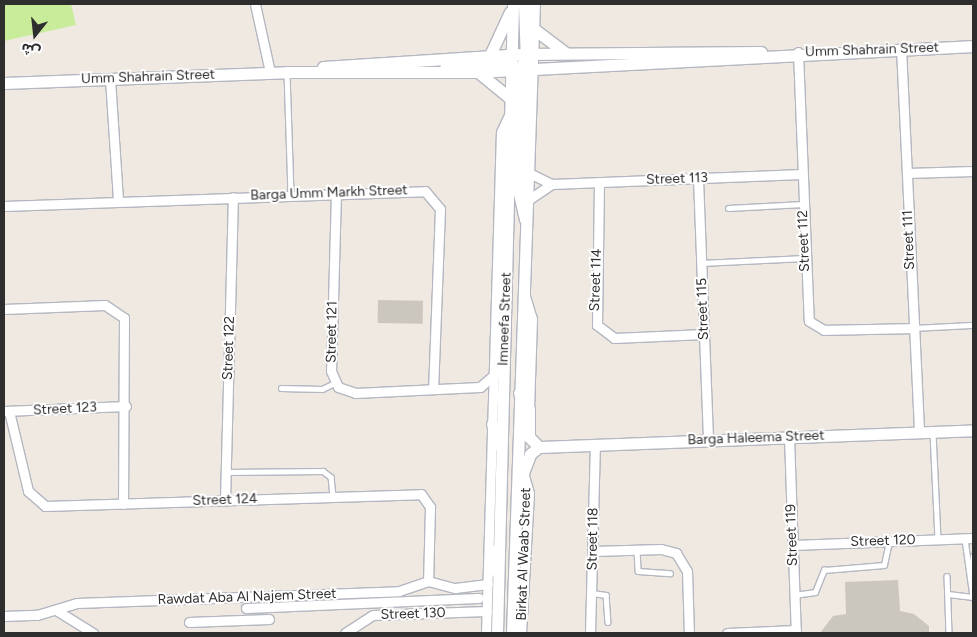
<!DOCTYPE html>
<meta charset="utf-8">
<style>
body{margin:0}
#map{position:relative;width:977px;height:637px;overflow:hidden;background:#efe9e1;font-family:Figtree,"Noto Sans Arabic",sans-serif}
div>[style]{position:absolute}
[style*='--x']{left:calc(var(--x)*1px);top:calc(var(--y)*1px);width:calc(var(--w)*1px);rotate:calc(var(--a)*1deg)}
.pitch>*{inset:0;background:#c9ec9a}
.building>*{inset:0;background:#cbc7bf;transform-origin:0 0}
.roads{filter:drop-shadow(1px 0 #b4b7c1) drop-shadow(-1px 0 #b4b7c1) drop-shadow(0 1px #b4b7c1) drop-shadow(0 -1px #b4b7c1)}
.lane>*{height:4.5px;margin:-2.25px;padding:0 2.25px;transform-origin:2.25px;border-radius:2.25px;background:#fff}
.street>*{height:9px;margin:-4.5px;padding:0 4.5px;transform-origin:4.5px;border-radius:4.5px;background:#fff}
.secondary>*{height:11px;margin:-5.5px;padding:0 5.5px;transform-origin:5.5px;border-radius:5.5px;background:#fff}
span{translate:-50% -50%;white-space:nowrap;text-align:center;line-height:1.15;-webkit-text-stroke:4px #fff;paint-order:stroke}
.street-label{font-size:14px;color:#2e2e2e}
.frame{position:absolute;inset:0;border:5px solid #2e2e2e;pointer-events:none}
.north{position:absolute;left:10px;top:10px;width:50px;height:50px;-webkit-text-stroke:4px #fff;paint-order:stroke;rotate:196deg;font-size:14px;font-weight:700;line-height:20px;text-align:center;color:#2e2e2e}
.north::after{content:'';display:block;margin:auto;width:18px;height:22px;background:#2e2e2e;clip-path:polygon(50% 0,100% 100%,50% 72%,0 100%)}
</style>
<div id="map">
<div class="pitch">
<div style="clip-path:polygon(4px 4px,71px 4px,76px 25px,4px 41px)"></div>
</div>
<div class="building">
<div style="left:378px;top:300px;width:45px;height:23px;rotate:1deg"></div>
<div style="clip-path:polygon(898px 580px,900px 611px,914px 614px,929px 626px,929px 633px,820px 633px,833px 616px,846px 614px,845px 582px)"></div>
</div>
<div class="roads">
<div class="lane">
<div style="--x:287;--y:73;--w:121;--a:88.1"></div>
<div style="--x:728;--y:208;--w:75;--a:-3.1"></div>
<div style="--x:701;--y:263;--w:104;--a:-2.8"></div>
<div style="--x:915;--y:328;--w:58;--a:-3"></div>
<div style="--x:281;--y:388;--w:41;--a:1.4"></div>
<div style="--x:322;--y:389;--w:14;--a:-25"></div>
<div style="--x:933;--y:433;--w:106;--a:87.3"></div>
<div style="--x:226;--y:472;--w:97;--a:-0.6"></div>
<div style="--x:323;--y:471;--w:10;--a:37"></div>
<div style="--x:331;--y:477;--w:19;--a:84"></div>
<div style="--x:965;--y:539;--w:59;--a:82.1"></div>
<div style="--x:637;--y:550;--w:21;--a:87"></div>
<div style="--x:638;--y:571;--w:32;--a:4"></div>
<div style="--x:971;--y:568;--w:12;--a:-81"></div>
<div style="--x:947;--y:576;--w:57;--a:88"></div>
<div style="--x:592;--y:593;--w:14;--a:8"></div>
<div style="--x:606;--y:595;--w:27;--a:86"></div>
<div style="--x:948;--y:594;--w:25;--a:7"></div>
<div style="--x:794;--y:595;--w:21;--a:-8"></div>
<div style="--x:815;--y:592;--w:24;--a:-68"></div>
<div style="--x:824;--y:570;--w:60;--a:-4.8"></div>
<div style="--x:884;--y:565;--w:25;--a:-78"></div>
</div>
<div class="street">
<div style="--x:255;--y:4;--w:70;--a:77.6"></div>
<div style="--x:901;--y:48;--w:384;--a:87.3"></div>
<div style="--x:798;--y:52;--w:269;--a:87.7"></div>
<div style="--x:809;--y:321;--w:17;--a:31"></div>
<div style="--x:824;--y:330;--w:89;--a:-1.3"></div>
<div style="--x:110;--y:79;--w:122;--a:86.2"></div>
<div style="--x:529;--y:173;--w:25;--a:26"></div>
<div style="--x:552;--y:184;--w:250;--a:-2.3"></div>
<div style="--x:907;--y:173;--w:66;--a:-1.7"></div>
<div style="--x:698;--y:178;--w:262;--a:87.8"></div>
<div style="--x:599;--y:182;--w:143;--a:90.8"></div>
<div style="--x:597;--y:325;--w:21;--a:37"></div>
<div style="--x:614;--y:338;--w:90;--a:-2.5"></div>
<div style="--x:336;--y:193;--w:178;--a:91.6"></div>
<div style="--x:331;--y:371;--w:17;--a:66"></div>
<div style="--x:338;--y:387;--w:18;--a:19"></div>
<div style="--x:355;--y:393;--w:125;--a:-2.7"></div>
<div style="--x:480;--y:387;--w:20;--a:-41"></div>
<div style="--x:528;--y:200;--w:29;--a:-34"></div>
<div style="--x:4;--y:206;--w:421;--a:-2"></div>
<div style="--x:425;--y:191;--w:23;--a:50"></div>
<div style="--x:440;--y:209;--w:180;--a:92.2"></div>
<div style="--x:525;--y:296;--w:24;--a:73"></div>
<div style="--x:532;--y:319;--w:90;--a:91.9"></div>
<div style="--x:4;--y:309;--w:101;--a:-2.3"></div>
<div style="--x:105;--y:305;--w:23;--a:34"></div>
<div style="--x:124;--y:318;--w:186;--a:90.3"></div>
<div style="--x:4;--y:411;--w:122;--a:-2.3"></div>
<div style="--x:9;--y:411;--w:82;--a:76.6"></div>
<div style="--x:28;--y:491;--w:23;--a:41"></div>
<div style="--x:45;--y:506;--w:376;--a:-1.8"></div>
<div style="--x:421;--y:494;--w:16;--a:55"></div>
<div style="--x:430;--y:507;--w:74;--a:91.5"></div>
<div style="--x:789;--y:437;--w:196;--a:88"></div>
<div style="--x:225;--y:500;--w:303;--a:-88.5"></div>
<div style="--x:793;--y:545;--w:180;--a:-2.2"></div>
<div style="--x:593;--y:551;--w:68;--a:-1.7"></div>
<div style="--x:661;--y:549;--w:16;--a:15"></div>
<div style="--x:676;--y:553;--w:21;--a:59"></div>
<div style="--x:687;--y:571;--w:62;--a:88.2"></div>
<div style="--x:246;--y:608;--w:233;--a:-2.5"></div>
<div style="--x:56;--y:610;--w:44;--a:31.9"></div>
<div style="--x:4;--y:616;--w:33;--a:-2"></div>
<div style="--x:37;--y:615;--w:42;--a:-16.7"></div>
<div style="--x:77;--y:603;--w:322;--a:-2.1"></div>
<div style="--x:399;--y:591;--w:31;--a:-19"></div>
<div style="--x:428;--y:581;--w:28;--a:15"></div>
<div style="--x:455;--y:588;--w:33;--a:-7"></div>
<div style="--x:189;--y:622;--w:80;--a:-2.1"></div>
<div style="--x:345;--y:633;--w:33;--a:-33"></div>
<div style="--x:373;--y:615;--w:114;--a:-2"></div>
<div style="--x:486;--y:633;--w:501;--a:-88.29"></div>
<div style="--x:501;--y:132;--w:23;--a:-65"></div>
<div style="--x:521;--y:633;--w:140;--a:-86.7"></div>
<div style="--x:529;--y:493;--w:19;--a:-106"></div>
<div style="--x:590;--y:633;--w:189;--a:-88.5"></div>
<div style="--x:727;--y:633;--w:69;--a:-2.5"></div>
</div>
<div class="secondary">
<div style="--x:524;--y:4;--w:58;--a:88"></div>
<div style="--x:534;--y:29;--w:40;--a:37"></div>
<div style="--x:490;--y:55;--w:47;--a:-65.1"></div>
<div style="--x:522;--y:64;--w:125;--a:91.8"></div>
<div style="--x:518;--y:189;--w:31;--a:77"></div>
<div style="--x:323;--y:67;--w:200;--a:-3.7"></div>
<div style="--x:523;--y:54;--w:238;--a:-0.5"></div>
<div style="--x:445;--y:68;--w:64;--a:-4.5"></div>
<div style="--x:478;--y:72;--w:43;--a:39.3"></div>
<div style="--x:4;--y:83;--w:283;--a:-2.2"></div>
<div style="--x:287;--y:72;--w:191;--a:0"></div>
<div style="--x:478;--y:72;--w:496;--a:-3"></div>
<div style="--x:519;--y:393;--w:19;--a:58"></div>
<div style="--x:529;--y:409;--w:28;--a:90"></div>
<div style="--x:529;--y:437;--w:14;--a:45"></div>
<div style="--x:492;--y:424;--w:23;--a:70"></div>
<div style="--x:518;--y:486;--w:34;--a:-69"></div>
<div style="--x:530;--y:454;--w:11;--a:-38"></div>
<div style="--x:539;--y:447;--w:434;--a:-2.2"></div>
<div style="--x:489;--y:571;--w:22;--a:-72"></div>
<div style="--x:497;--y:633;--w:629;--a:-88.54"></div>
<div style="--x:512;--y:633;--w:629;--a:-88"></div>
</div>
</div>
<div class="street-label">
<span style="left:872px;top:50px;rotate:-2deg">Umm Shahrain Street</span>
<span style="left:148px;top:77px;rotate:-2deg">Umm Shahrain Street</span>
<span style="left:677px;top:179px;rotate:-2deg">Street 113</span>
<span style="left:329px;top:193px;rotate:-2deg">Barga Umm Markh Street</span>
<span style="left:909px;top:240px;rotate:-92deg">Street 111</span>
<span style="left:804px;top:241px;rotate:-92deg">Street 112</span>
<span style="left:596px;top:280px;rotate:-88deg">Street 114</span>
<span style="left:703px;top:309px;rotate:-92deg">Street 115</span>
<span style="left:505px;top:319px;rotate:-88deg">Imneefa Street</span>
<span style="left:332px;top:332px;rotate:-89deg">Street 121</span>
<span style="left:229px;top:348px;rotate:-88deg">Street 122</span>
<span style="left:65px;top:409px;rotate:-3deg">Street 123</span>
<span style="left:756px;top:438px;rotate:-2deg">Barga Haleema Street</span>
<span style="left:225px;top:500px;rotate:-2deg">Street 124</span>
<span style="left:792px;top:535px;rotate:-92deg">Street 119</span>
<span style="left:593px;top:539px;rotate:-89deg">Street 118</span>
<span style="left:883px;top:541px;rotate:-2deg">Street 120</span>
<span style="left:524px;top:554px;rotate:-88deg">Birkat Al Waab Street</span>
<span style="left:247px;top:597px;rotate:-2deg">Rawdat Aba Al Najem Street</span>
<span style="left:413px;top:614px;rotate:-2deg">Street 130</span>
</div>
<div class="frame"></div>
<div class="north">ش</div>
</div>
